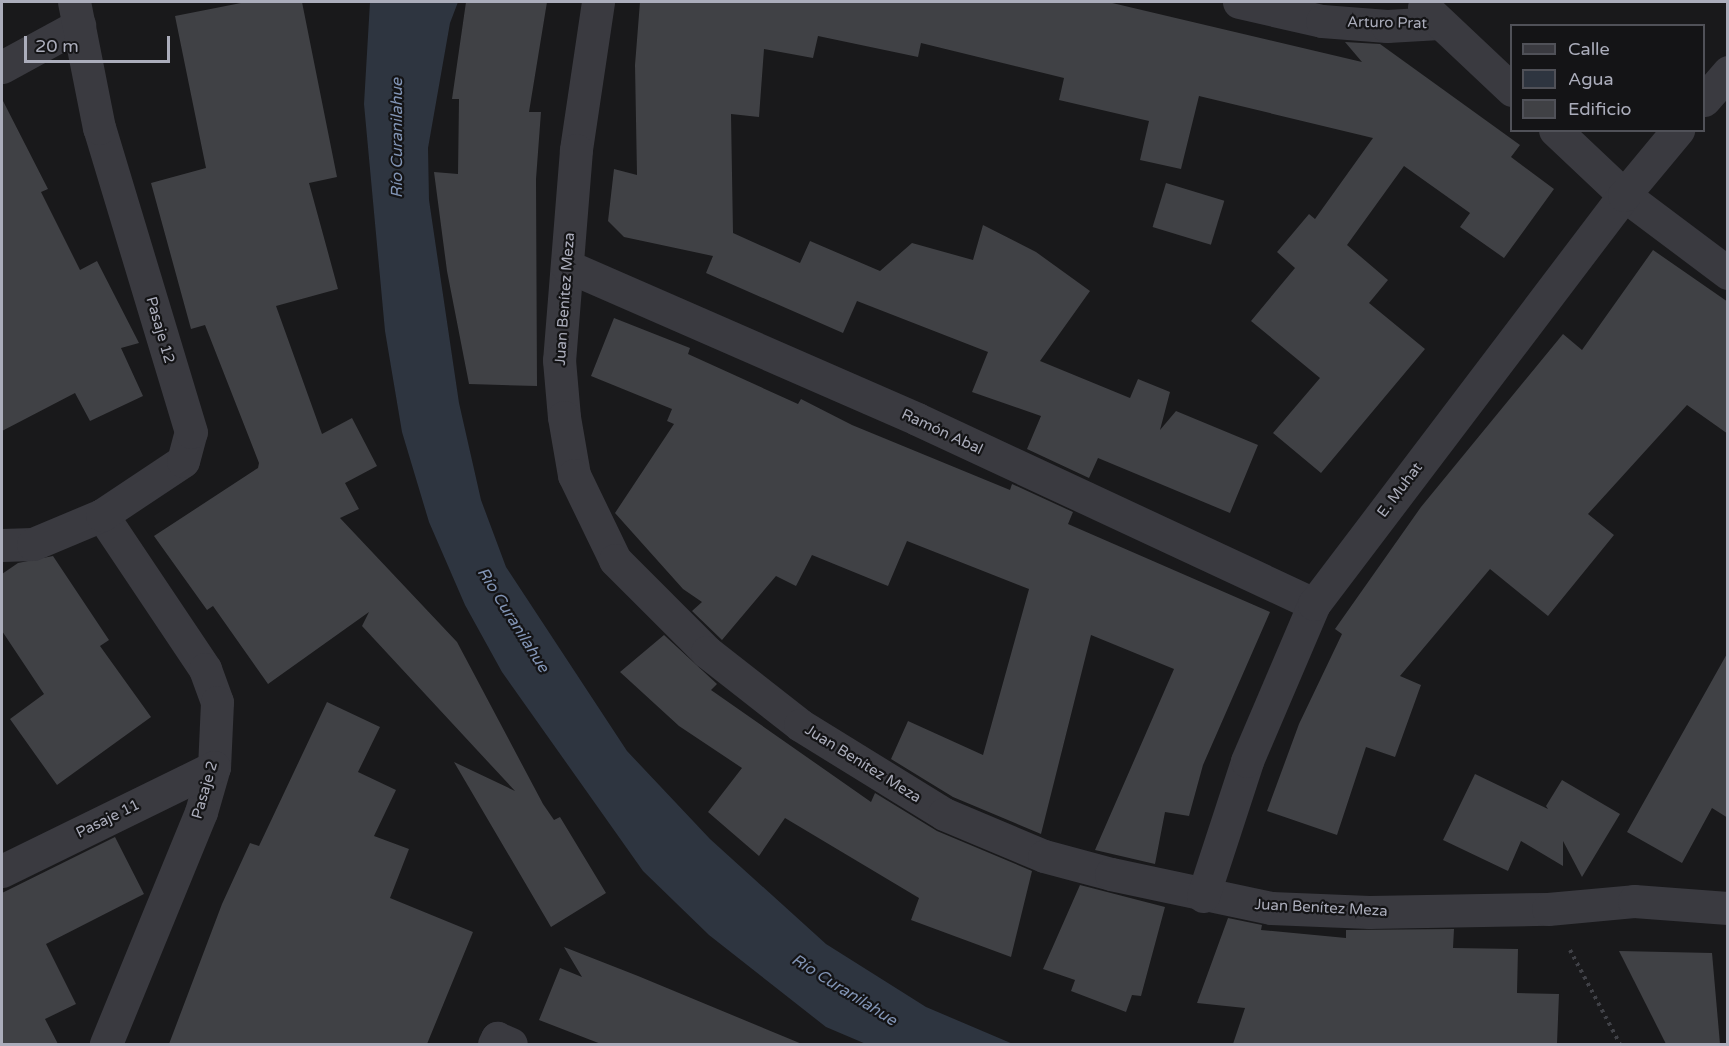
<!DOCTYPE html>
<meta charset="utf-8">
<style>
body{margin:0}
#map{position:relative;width:1729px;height:1046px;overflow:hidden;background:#19191b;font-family:"Varela Round",sans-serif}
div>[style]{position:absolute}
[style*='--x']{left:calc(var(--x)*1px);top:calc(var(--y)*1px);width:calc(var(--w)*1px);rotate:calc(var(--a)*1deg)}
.water>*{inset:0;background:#2e3540}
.building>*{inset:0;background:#404145;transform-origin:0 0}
.path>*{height:4px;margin-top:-2px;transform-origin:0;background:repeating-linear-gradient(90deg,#404147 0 3px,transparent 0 7.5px)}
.minor>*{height:33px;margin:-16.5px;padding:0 16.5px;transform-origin:16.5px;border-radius:16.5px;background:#3a3a40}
span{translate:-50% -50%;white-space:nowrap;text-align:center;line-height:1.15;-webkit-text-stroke:4.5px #141416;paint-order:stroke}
.street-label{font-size:15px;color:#abadbb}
.water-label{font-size:16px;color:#8295b6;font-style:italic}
.frame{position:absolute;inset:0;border:3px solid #abadbb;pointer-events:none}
.legend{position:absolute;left:1510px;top:24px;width:195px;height:108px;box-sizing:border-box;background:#141416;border:2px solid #505158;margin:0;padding:8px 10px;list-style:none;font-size:18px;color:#abadbb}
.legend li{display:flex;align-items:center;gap:12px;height:30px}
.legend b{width:30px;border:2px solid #505158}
.scale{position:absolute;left:24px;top:36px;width:146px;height:27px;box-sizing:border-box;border:3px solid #abadbb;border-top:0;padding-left:8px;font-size:18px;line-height:21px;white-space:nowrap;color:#abadbb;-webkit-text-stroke:4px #141416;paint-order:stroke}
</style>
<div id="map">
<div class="water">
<div style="clip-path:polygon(370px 2px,458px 2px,450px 23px,428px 148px,429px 200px,459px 403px,481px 500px,506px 567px,627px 751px,710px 839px,826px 944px,926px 1007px,1013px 1044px,866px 1044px,826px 1027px,709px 935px,643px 871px,502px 672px,465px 605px,429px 522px,402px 432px,385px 331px,364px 104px)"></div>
</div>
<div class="building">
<div style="clip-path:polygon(246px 2px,302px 2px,337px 177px,309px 183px,338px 289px,276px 306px,322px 434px,352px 418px,377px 466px,345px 483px,359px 509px,340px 518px,457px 642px,543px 804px,554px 820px,560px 817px,606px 893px,551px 927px,454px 762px,515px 791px,362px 626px,369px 612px,268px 684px,213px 606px,207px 610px,154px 536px,258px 468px,259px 463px,205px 325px,191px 329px,151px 183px,206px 168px,175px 16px)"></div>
<div style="clip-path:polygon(466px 2px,547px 2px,529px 112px,541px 112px,536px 179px,537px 386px,469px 384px,447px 271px,434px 172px,458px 174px,459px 99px,452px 99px)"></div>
<div style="clip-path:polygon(640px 2px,1108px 2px,1362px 62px,1345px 42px,1380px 44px,1520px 145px,1511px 157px,1554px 189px,1504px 258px,1460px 227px,1470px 213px,1404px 166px,1347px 245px,1388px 280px,1369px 303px,1425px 349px,1321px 473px,1273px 433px,1320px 378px,1251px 321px,1295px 268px,1277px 252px,1309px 214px,1315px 219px,1373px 138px,1199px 96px,1181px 169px,1140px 160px,1149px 121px,1059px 100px,1064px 78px,921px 43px,918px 57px,818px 36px,813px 58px,764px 49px,759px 117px,731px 114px,733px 233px,800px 263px,810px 241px,880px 271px,912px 243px,973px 260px,983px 225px,1036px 252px,1090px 291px,1040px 361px,1130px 398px,1138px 379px,1170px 392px,1160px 430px,1176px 411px,1258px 445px,1230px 513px,1098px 458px,1089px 478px,1027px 449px,1041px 416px,972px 392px,988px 352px,857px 301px,843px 333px,706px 273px,713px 256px,624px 237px,608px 221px,614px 169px,637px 175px,635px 65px)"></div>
<div style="clip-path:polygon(2px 99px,48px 189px,41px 192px,80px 270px,97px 261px,139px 343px,121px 348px,143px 396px,90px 421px,75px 393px,2px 431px)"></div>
<div style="left:1166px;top:183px;width:61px;height:46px;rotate:17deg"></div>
<div style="clip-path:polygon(1653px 250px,1728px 302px,1728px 434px,1687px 405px,1588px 514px,1614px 535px,1548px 616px,1490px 569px,1400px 676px,1421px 685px,1395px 757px,1366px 747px,1337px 835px,1267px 811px,1299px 724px,1342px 634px,1335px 629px,1421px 507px,1563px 334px,1582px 350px)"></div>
<div style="clip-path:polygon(614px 318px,690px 348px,688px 354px,798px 404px,801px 399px,852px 425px,1010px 490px,1012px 484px,1073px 512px,1068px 524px,1270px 612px,1203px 765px,1189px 816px,1165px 812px,1155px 864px,1095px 850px,1174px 669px,1091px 635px,1041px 834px,953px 797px,891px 759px,908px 721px,983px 755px,1029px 589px,907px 541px,888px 586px,812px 555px,796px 586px,776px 576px,722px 640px,692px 611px,702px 602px,683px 589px,615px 513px,674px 424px,667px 421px,672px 409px,591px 376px)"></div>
<div style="clip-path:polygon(53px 556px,109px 640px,100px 646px,151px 717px,57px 785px,10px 719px,44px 694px,2px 631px,2px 574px,18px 563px)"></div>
<div style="clip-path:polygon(664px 635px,717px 684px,711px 690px,871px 802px,875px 793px,937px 831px,1032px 871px,1011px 957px,911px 920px,919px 898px,785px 818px,759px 856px,708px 812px,742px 768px,679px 726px,620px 672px)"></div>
<div style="clip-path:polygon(1728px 652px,1728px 818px,1712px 808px,1682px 863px,1627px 832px)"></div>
<div style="clip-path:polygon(327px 702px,380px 727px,358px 772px,396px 790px,374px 836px,409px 849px,390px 898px,473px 932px,427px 1044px,169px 1044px,222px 904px,250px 843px,259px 846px)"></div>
<div style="clip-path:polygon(1475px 774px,1548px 809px,1546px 806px,1562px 780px,1620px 814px,1582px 877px,1563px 841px,1563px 866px,1521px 841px,1508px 871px,1443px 840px)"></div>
<div style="clip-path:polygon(115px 837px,144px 894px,46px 944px,76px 1004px,45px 1019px,58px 1044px,2px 1044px,2px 893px)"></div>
<div style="clip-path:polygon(1080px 885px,1165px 907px,1141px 996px,1132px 995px,1126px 1012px,1071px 991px,1075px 980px,1043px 969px)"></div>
<div style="clip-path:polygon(1228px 918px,1262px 925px,1261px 930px,1346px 938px,1346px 930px,1454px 929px,1453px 948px,1518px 949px,1517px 993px,1559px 994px,1557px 1044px,1233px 1044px,1245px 1008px,1197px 1003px)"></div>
<div style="clip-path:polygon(564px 947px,638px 976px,802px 1044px,601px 1044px,539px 1020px,560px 968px,582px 977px)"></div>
<div style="clip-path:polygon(1619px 951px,1712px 953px,1720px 1044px,1666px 1044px)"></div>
</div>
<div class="path">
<div style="--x:1570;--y:950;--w:106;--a:62"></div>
</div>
<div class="minor">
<div style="--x:598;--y:2;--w:150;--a:98.5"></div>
<div style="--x:576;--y:150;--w:211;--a:94.6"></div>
<div style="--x:559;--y:360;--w:57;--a:85"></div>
<div style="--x:564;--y:417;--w:59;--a:80.2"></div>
<div style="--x:574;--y:475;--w:94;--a:64.2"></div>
<div style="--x:615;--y:560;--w:130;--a:45"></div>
<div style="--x:707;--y:652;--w:118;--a:38.1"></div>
<div style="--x:800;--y:725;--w:169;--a:31.7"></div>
<div style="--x:944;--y:814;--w:108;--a:22.8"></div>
<div style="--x:1044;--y:856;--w:69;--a:15"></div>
<div style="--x:1111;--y:874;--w:164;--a:12"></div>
<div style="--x:1271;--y:908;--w:98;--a:2.3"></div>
<div style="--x:1369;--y:912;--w:179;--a:-1"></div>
<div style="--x:1548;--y:909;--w:86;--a:-5.3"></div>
<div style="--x:1634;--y:901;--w:94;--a:4.3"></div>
<div style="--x:1239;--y:2;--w:85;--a:12.9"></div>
<div style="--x:1322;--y:21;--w:65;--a:4.4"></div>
<div style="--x:1387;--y:26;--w:52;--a:-3.3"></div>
<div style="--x:1424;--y:7;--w:121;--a:43.3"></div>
<div style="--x:2;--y:67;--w:88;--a:-28.6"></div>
<div style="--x:1704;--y:100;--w:37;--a:-49"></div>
<div style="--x:1555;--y:130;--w:95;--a:43.3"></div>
<div style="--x:1624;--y:195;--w:130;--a:36.9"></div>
<div style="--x:567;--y:266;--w:382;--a:23.6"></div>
<div style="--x:917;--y:419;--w:438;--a:25"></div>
<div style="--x:102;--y:515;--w:185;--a:56.2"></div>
<div style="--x:205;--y:669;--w:35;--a:70"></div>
<div style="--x:217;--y:702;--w:65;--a:92.6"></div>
<div style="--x:214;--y:767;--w:47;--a:106.1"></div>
<div style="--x:201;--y:812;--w:251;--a:112.3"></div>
<div style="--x:2;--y:545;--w:31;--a:-2"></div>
<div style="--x:33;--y:544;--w:75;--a:-22.8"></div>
<div style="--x:102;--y:515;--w:97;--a:-33.7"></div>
<div style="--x:183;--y:461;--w:30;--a:-75"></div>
<div style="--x:191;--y:432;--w:318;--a:-106.8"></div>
<div style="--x:99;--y:128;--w:128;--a:-101.2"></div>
<div style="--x:2;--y:871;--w:236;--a:-26.1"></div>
<div style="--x:1203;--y:896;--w:142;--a:-71.9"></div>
<div style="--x:1247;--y:761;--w:171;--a:-66.9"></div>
<div style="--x:1314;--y:604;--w:513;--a:-52.84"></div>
<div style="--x:1624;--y:195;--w:85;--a:-50.3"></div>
<div style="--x:494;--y:1044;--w:7;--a:-63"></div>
<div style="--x:497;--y:1038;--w:15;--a:23"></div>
</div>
<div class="street-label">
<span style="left:1387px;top:23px;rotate:1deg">Arturo Prat</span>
<span style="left:565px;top:299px;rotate:-86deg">Juan Benítez Meza</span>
<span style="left:160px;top:330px;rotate:74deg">Pasaje 12</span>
<span style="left:942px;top:432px;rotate:25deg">Ramón Abal</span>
<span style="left:1400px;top:490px;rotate:-53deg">E. Muhat</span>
<span style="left:863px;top:764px;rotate:32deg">Juan Benítez Meza</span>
<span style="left:205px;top:790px;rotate:-74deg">Pasaje 2</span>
<span style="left:108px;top:819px;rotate:-26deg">Pasaje 11</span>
<span style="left:1321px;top:908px;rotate:3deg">Juan Benítez Meza</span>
</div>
<div class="water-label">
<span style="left:397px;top:138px;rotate:-90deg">Río Curanilahue</span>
<span style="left:513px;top:620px;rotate:58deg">Río Curanilahue</span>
<span style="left:844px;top:990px;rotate:32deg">Río Curanilahue</span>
</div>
<div class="frame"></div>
<ul class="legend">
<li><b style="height:8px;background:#3a3a40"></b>Calle</li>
<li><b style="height:16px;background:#2e3540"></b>Agua</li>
<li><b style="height:16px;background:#404145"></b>Edificio</li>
</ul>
<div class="scale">20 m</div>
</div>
